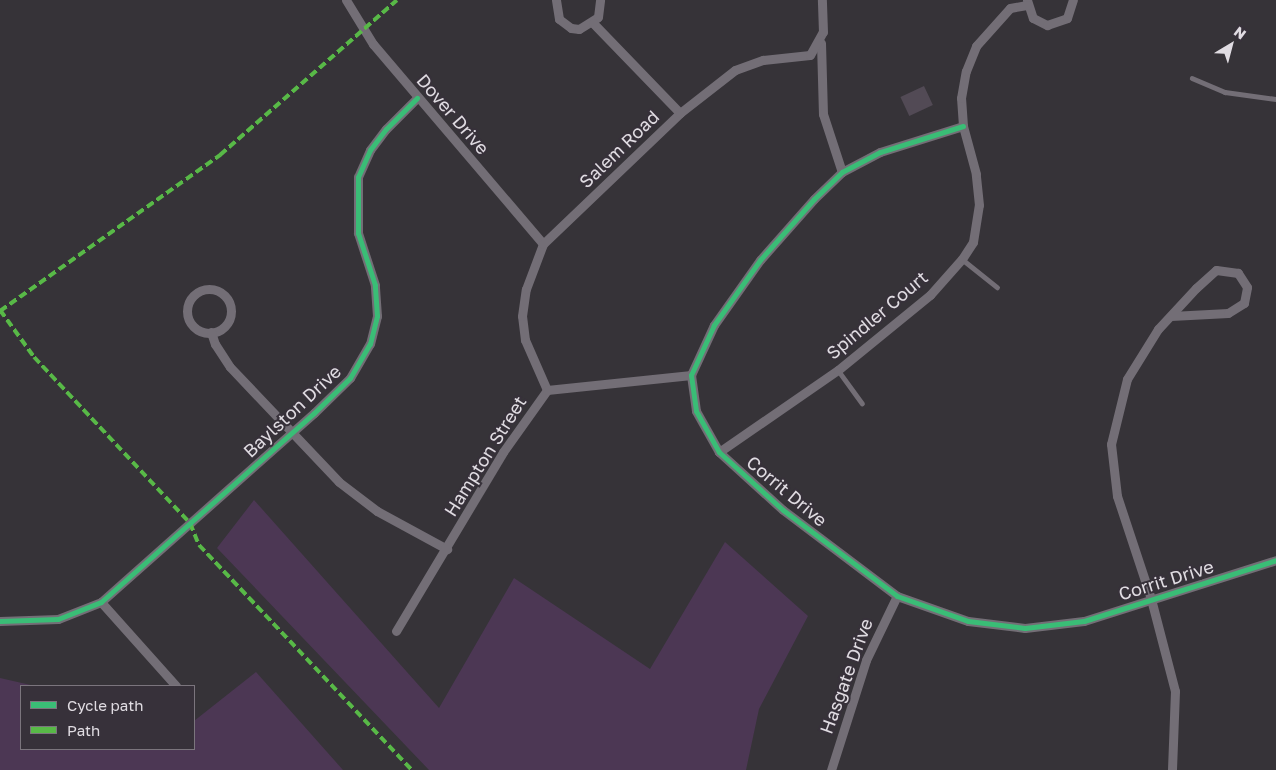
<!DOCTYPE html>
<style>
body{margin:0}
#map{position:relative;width:1276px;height:770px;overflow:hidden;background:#363338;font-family:"Golos Text",sans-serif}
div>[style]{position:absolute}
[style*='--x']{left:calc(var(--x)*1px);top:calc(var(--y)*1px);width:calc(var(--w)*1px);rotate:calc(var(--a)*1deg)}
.green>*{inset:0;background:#4c3754}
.building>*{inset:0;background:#524a55;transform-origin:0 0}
.service>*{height:4.5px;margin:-2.25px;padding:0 2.25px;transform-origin:2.25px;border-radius:2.25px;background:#736e76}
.minor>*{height:9px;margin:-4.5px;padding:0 4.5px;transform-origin:4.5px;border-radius:4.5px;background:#736e76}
.minor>.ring{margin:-4.5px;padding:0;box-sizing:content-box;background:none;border:9px solid #736e76;border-radius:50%}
.quiet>*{height:4px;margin-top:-2px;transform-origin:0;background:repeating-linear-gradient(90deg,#58b947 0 8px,transparent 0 12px)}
.cycleway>*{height:5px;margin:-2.5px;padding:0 2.5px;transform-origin:2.5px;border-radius:2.5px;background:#3abd76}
span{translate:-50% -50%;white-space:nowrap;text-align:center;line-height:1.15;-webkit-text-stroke:4px #37313a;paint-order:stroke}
.street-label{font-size:18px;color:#e0dce2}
.legend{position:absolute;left:20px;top:685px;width:175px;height:65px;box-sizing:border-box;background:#37313a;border:1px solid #7b757d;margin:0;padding:6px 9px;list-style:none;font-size:15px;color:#e0dce2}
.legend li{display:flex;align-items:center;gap:10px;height:25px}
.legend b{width:25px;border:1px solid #7b757d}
.north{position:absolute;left:1206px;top:20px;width:50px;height:50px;-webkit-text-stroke:4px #37313a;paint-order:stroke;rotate:37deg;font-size:14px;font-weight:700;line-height:20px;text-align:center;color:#e0dce2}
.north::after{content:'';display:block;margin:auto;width:18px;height:22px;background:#e0dce2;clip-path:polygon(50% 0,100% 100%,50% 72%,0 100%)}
</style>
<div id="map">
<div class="green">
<div style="clip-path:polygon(254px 500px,439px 708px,514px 578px,650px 669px,725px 542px,808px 616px,759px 709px,746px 770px,429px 770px,217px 548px)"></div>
<div style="clip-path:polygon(256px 672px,343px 770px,0 770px,0 678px,35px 686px,21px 686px,21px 749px,194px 749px,194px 721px)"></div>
</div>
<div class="building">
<div style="left:924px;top:86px;width:21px;height:26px;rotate:65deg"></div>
</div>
<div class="service">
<div style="--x:1192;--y:78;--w:36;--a:23"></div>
<div style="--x:1225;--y:92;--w:51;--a:7.8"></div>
<div style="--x:962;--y:259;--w:45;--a:38.7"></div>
<div style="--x:838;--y:370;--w:41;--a:54"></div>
</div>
<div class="minor">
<div style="--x:346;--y:0;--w:52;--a:58.5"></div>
<div style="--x:373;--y:44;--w:262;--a:49.6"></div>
<div style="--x:556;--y:0;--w:19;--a:81"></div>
<div style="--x:559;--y:19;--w:15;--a:37"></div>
<div style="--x:571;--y:28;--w:8;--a:7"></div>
<div style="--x:579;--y:29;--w:22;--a:-32"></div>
<div style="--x:598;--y:17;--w:17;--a:-83"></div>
<div style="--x:1027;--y:0;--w:19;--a:72"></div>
<div style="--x:1033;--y:18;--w:16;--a:27"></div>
<div style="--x:1047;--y:25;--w:21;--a:-19"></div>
<div style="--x:1067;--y:18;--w:19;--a:-72"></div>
<div style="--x:593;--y:23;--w:125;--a:46"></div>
<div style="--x:821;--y:43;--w:71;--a:88.4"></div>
<div style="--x:823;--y:114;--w:61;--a:71.9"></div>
<div style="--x:963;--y:126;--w:87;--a:162.6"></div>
<div style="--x:880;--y:152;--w:43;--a:152.2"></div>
<div style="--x:842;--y:172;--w:39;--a:136"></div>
<div style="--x:814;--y:199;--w:81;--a:131.5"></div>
<div style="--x:760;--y:260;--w:80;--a:125.3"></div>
<div style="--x:714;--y:325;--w:55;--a:114.7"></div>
<div style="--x:691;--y:375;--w:36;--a:82"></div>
<div style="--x:696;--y:411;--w:47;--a:60.7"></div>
<div style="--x:719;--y:452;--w:86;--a:42.2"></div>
<div style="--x:783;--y:510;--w:143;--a:37"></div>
<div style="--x:897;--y:596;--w:75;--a:19.4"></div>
<div style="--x:968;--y:621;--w:57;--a:7"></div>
<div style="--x:1025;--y:628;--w:59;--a:-6.8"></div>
<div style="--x:1084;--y:621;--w:201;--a:-17.6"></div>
<div class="ring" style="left:187px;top:289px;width:35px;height:35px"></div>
<div style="--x:1171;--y:316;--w:57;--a:-3"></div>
<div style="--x:1228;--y:313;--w:19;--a:-32"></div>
<div style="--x:1244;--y:303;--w:16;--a:-79"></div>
<div style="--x:1247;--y:287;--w:17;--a:-123"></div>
<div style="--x:1238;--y:273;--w:22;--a:-172"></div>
<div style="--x:1216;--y:270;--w:27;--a:138"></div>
<div style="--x:1196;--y:288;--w:56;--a:132.8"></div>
<div style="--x:1158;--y:329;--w:59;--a:121.8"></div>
<div style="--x:1127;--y:379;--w:67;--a:103.8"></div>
<div style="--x:1111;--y:444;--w:52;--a:83.4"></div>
<div style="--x:1117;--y:496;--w:108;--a:71.7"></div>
<div style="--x:1151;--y:599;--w:95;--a:75.4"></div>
<div style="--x:1175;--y:691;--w:79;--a:92.2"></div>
<div style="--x:211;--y:332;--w:13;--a:72"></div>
<div style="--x:215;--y:344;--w:27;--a:57"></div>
<div style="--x:230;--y:367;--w:158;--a:46.5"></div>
<div style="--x:339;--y:482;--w:48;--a:37.3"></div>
<div style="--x:377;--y:511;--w:80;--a:28.5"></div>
<div style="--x:547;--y:390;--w:55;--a:-113.7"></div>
<div style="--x:525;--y:340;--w:24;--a:-97"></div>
<div style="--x:522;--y:316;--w:27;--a:-82"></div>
<div style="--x:526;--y:289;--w:48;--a:-69.3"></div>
<div style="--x:543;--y:244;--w:190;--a:-43.7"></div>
<div style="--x:680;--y:113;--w:70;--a:-38"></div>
<div style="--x:735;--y:70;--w:30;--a:-20"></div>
<div style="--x:763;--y:60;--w:47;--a:-6.1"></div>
<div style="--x:810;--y:55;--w:26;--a:-61"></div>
<div style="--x:823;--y:32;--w:32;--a:-92"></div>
<div style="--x:719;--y:452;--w:145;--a:-34.6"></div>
<div style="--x:838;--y:370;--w:119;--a:-39.2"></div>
<div style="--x:930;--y:295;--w:48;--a:-48.4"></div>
<div style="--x:962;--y:259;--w:20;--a:-57"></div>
<div style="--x:973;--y:242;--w:37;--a:-81"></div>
<div style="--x:979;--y:205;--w:31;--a:-96"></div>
<div style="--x:976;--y:174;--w:50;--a:-105.2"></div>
<div style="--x:963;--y:126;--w:28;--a:-94"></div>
<div style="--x:961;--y:98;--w:27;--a:-80"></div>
<div style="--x:966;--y:71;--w:27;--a:-68"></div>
<div style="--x:976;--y:46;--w:51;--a:-48.2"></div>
<div style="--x:1010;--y:8;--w:17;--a:-10"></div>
<div style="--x:101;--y:602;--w:113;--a:48.2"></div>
<div style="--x:0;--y:621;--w:58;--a:-2"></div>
<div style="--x:58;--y:619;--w:46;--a:-21.6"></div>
<div style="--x:101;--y:602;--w:285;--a:-41.6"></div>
<div style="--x:314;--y:413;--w:50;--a:-44.2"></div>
<div style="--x:350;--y:378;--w:39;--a:-60"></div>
<div style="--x:370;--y:344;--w:29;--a:-76"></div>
<div style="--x:377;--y:316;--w:31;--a:-94"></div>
<div style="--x:375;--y:285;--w:55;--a:-108.1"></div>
<div style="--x:358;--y:233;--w:56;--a:-90"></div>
<div style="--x:358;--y:177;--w:30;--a:-66"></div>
<div style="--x:370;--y:150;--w:26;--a:-53"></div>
<div style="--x:386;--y:129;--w:44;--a:-45"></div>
<div style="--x:396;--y:631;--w:209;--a:-59.1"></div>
<div style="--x:503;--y:452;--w:76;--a:-54.6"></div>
<div style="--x:547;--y:390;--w:145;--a:-5.9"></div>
<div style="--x:831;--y:770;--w:115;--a:-72.3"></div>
<div style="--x:866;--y:660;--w:71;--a:-64.2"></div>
</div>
<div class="quiet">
<div style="--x:0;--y:310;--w:58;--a:54.1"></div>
<div style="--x:34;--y:357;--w:228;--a:46.8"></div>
<div style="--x:190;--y:523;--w:24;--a:68"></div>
<div style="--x:199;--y:545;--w:310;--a:46.6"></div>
<div style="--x:0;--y:311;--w:270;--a:-35.3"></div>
<div style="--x:220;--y:155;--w:235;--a:-41.2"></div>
</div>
<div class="cycleway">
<div style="--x:963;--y:126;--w:87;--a:162.6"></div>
<div style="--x:880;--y:152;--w:43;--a:152.2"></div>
<div style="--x:842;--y:172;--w:39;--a:136"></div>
<div style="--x:814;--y:199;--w:81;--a:131.5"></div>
<div style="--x:760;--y:260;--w:80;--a:125.3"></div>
<div style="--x:714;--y:325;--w:55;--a:114.7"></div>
<div style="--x:691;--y:375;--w:36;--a:82"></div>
<div style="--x:696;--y:411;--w:47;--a:60.7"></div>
<div style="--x:719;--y:452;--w:86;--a:42.2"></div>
<div style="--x:783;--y:510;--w:143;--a:37"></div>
<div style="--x:897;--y:596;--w:75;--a:19.4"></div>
<div style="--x:968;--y:621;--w:57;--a:7"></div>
<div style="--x:1025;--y:628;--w:59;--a:-6.8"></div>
<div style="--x:1084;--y:621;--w:201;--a:-17.6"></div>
<div style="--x:0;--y:621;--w:58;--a:-2"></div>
<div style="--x:58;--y:619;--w:46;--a:-21.6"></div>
<div style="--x:101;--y:602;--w:285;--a:-41.6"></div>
<div style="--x:314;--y:413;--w:50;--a:-44.2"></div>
<div style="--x:350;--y:378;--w:39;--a:-60"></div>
<div style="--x:370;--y:344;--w:29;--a:-76"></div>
<div style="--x:377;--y:316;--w:31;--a:-94"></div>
<div style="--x:375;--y:285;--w:55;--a:-108.1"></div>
<div style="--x:358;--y:233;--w:56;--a:-90"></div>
<div style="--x:358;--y:177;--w:30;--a:-66"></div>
<div style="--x:370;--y:150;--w:26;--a:-53"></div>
<div style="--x:386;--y:129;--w:44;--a:-45"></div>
</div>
<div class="street-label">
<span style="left:453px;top:114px;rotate:49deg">Dover Drive</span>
<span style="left:619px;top:149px;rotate:-44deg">Salem Road</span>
<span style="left:877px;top:315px;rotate:-40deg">Spindler Court</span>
<span style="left:292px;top:411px;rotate:-43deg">Baylston Drive</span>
<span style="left:485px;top:456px;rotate:-58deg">Hampton Street</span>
<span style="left:787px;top:491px;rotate:40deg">Corrit Drive</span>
<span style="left:1166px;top:580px;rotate:-17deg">Corrit Drive</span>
<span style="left:846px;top:676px;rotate:-70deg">Hasgate Drive</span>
</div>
<ul class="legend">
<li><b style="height:6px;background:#3abd76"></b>Cycle path</li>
<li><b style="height:6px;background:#58b947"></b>Path</li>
</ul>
<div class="north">N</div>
</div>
